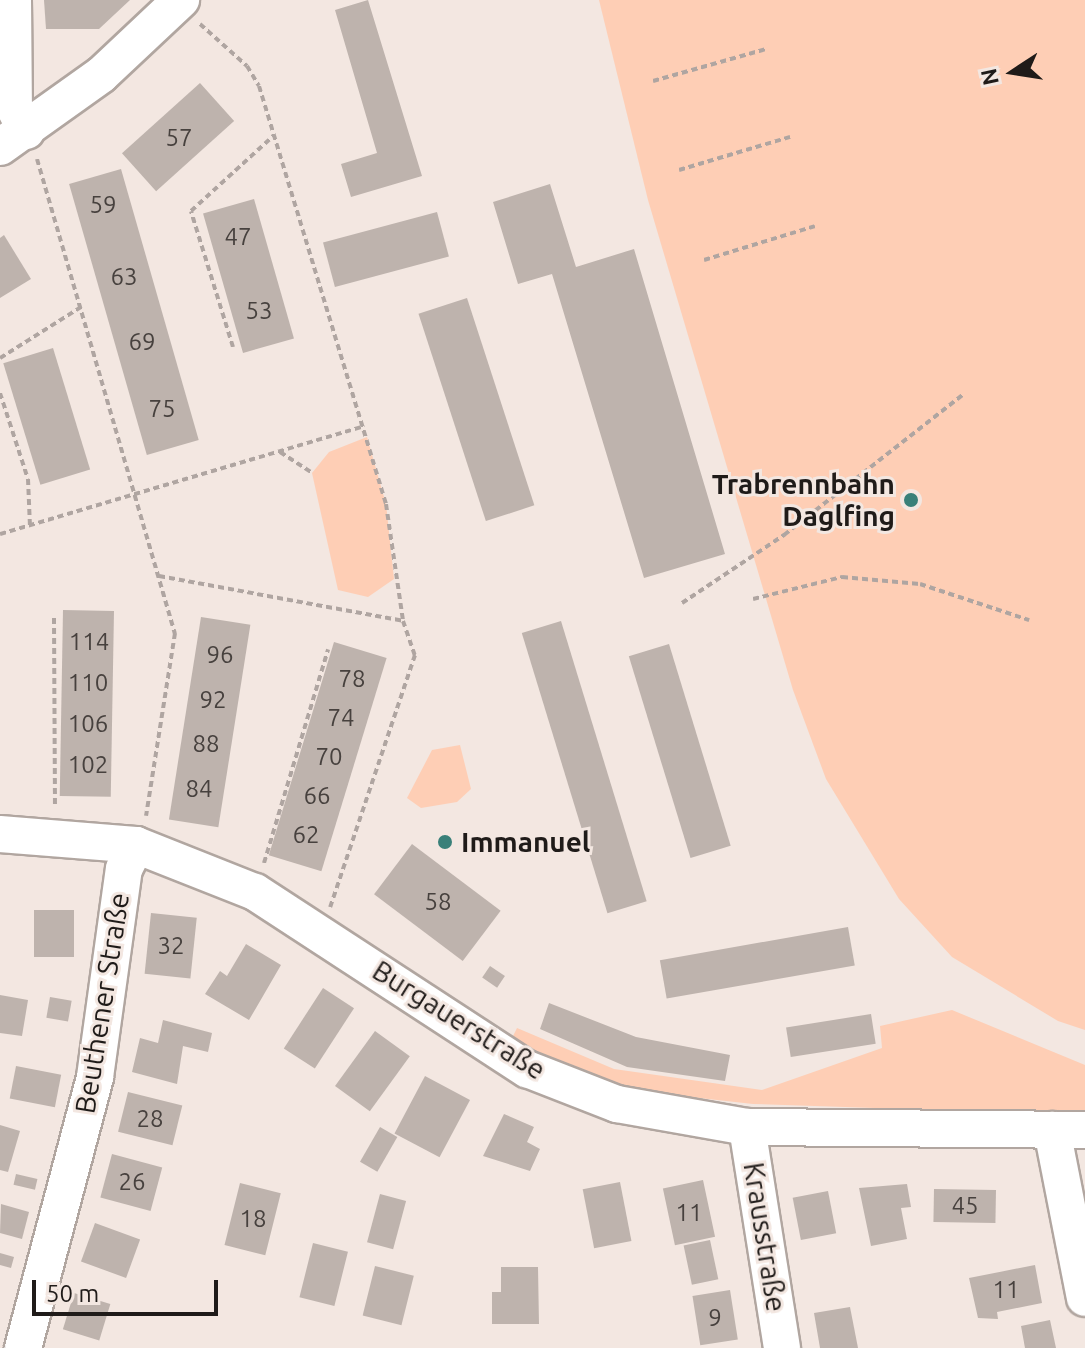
<!DOCTYPE html>
<meta charset="utf-8">
<style>
body{margin:0}
#map{position:relative;width:1085px;height:1348px;overflow:hidden;background:#f3e7e1;font-family:Ubuntu,sans-serif}
div>[style]{position:absolute}
[style*='--x']{left:calc(var(--x)*1px);top:calc(var(--y)*1px);width:calc(var(--w)*1px);rotate:calc(var(--a)*1deg)}
.green>*{inset:0;background:#feceb5}
.building>*{inset:0;background:#beb3ad;transform-origin:0 0}
.path>*{height:4px;margin-top:-2px;transform-origin:0;background:repeating-linear-gradient(90deg,#afa5a1 0 6px,transparent 0 10px)}
.roads{filter:drop-shadow(2px 0 #b1a6a0) drop-shadow(-2px 0 #b1a6a0) drop-shadow(0 2px #b1a6a0) drop-shadow(0 -2px #b1a6a0)}
.minor>*{height:36px;margin:-18px;padding:0 18px;transform-origin:18px;border-radius:18px;background:#fff}
.dots>*{width:22px;height:22px;translate:-50% -50%;box-sizing:border-box;border:4px solid #f3e7e1;border-radius:50%}
span{translate:-50% -50%;white-space:nowrap;text-align:center;line-height:1.15;-webkit-text-stroke:6px #f3e7e1;paint-order:stroke}
.number-label{font-size:24px;color:#47413e}
.number-label span{-webkit-text-stroke-width:0}
.poi-label{font-size:28px;color:#1f1b19;font-weight:700}
.right{translate:-100% -50%;text-align:right}
.left{translate:0 -50%;text-align:left}
.street-label{font-size:28px;color:#1f1b19}
.north{position:absolute;left:973px;top:32px;width:80px;height:80px;-webkit-text-stroke:6px #f3e7e1;paint-order:stroke;rotate:258deg;font-size:22px;font-weight:700;line-height:32px;text-align:center;color:#1f1b19}
.north::after{content:'';display:block;margin:auto;width:28px;height:36px;background:#1f1b19;clip-path:polygon(50% 0,100% 100%,50% 72%,0 100%)}
.scale{position:absolute;left:32px;top:1280px;width:186px;height:36px;box-sizing:border-box;border:4px solid #1f1b19;border-top:0;padding-left:10px;font-size:24px;line-height:28px;white-space:nowrap;color:#1f1b19;-webkit-text-stroke:6px #f3e7e1;paint-order:stroke}
</style>
<div id="map">
<div class="green">
<div style="clip-path:polygon(599px 0,1085px 0,1085px 1030px,1058px 1021px,952px 957px,899px 899px,826px 779px,793px 690px,648px 200px)"></div>
<div style="clip-path:polygon(367px 437px,386px 504px,394px 579px,368px 597px,338px 590px,312px 473px,329px 452px)"></div>
<div style="clip-path:polygon(460px 745px,471px 789px,457px 802px,421px 808px,407px 798px,432px 750px)"></div>
<div style="clip-path:polygon(952px 1010px,1085px 1065px,1085px 1115px,753px 1104px,619px 1089px,547px 1063px,511px 1040px,517px 1028px,614px 1069px,762px 1090px,882px 1048px,880px 1026px)"></div>
</div>
<div class="building">
<div style="clip-path:polygon(44px 0,130px 0,99px 29px,46px 29px)"></div>
<div style="clip-path:polygon(368px 0,422px 176px,351px 197px,341px 164px,377px 153px,335px 10px)"></div>
<div style="left:200px;top:83px;width:51px;height:105px;rotate:48deg"></div>
<div style="left:121px;top:169px;width:282px;height:54px;rotate:74deg"></div>
<div style="clip-path:polygon(550px 184px,576px 267px,634px 249px,725px 554px,644px 578px,552px 274px,518px 284px,493px 202px)"></div>
<div style="left:254px;top:199px;width:145px;height:53px;rotate:74deg"></div>
<div style="left:437px;top:212px;width:46px;height:118px;rotate:75deg"></div>
<div style="clip-path:polygon(4px 235px,31px 279px,0 298px,0 238px)"></div>
<div style="left:467px;top:298px;width:218px;height:51px;rotate:72deg"></div>
<div style="left:53px;top:348px;width:127px;height:52px;rotate:73deg"></div>
<div style="left:63px;top:610px;width:51px;height:186px;rotate:1deg"></div>
<div style="left:201px;top:617px;width:50px;height:205px;rotate:9deg"></div>
<div style="left:561px;top:621px;width:293px;height:41px;rotate:73deg"></div>
<div style="left:334px;top:642px;width:55px;height:223px;rotate:17deg"></div>
<div style="left:669px;top:644px;width:211px;height:42px;rotate:73deg"></div>
<div style="left:412px;top:844px;width:111px;height:63px;rotate:37deg"></div>
<div style="left:34px;top:910px;width:40px;height:47px"></div>
<div style="left:151px;top:913px;width:46px;height:61px;rotate:6deg"></div>
<div style="left:848px;top:927px;width:39px;height:191px;rotate:80deg"></div>
<div style="clip-path:polygon(246px 944px,281px 965px,249px 1020px,205px 994px,220px 971px,227px 976px)"></div>
<div style="left:490px;top:966px;width:18px;height:14px;rotate:34deg"></div>
<div style="left:323px;top:988px;width:37px;height:72px;rotate:33deg"></div>
<div style="clip-path:polygon(0 995px,28px 1000px,22px 1036px,0 1033px)"></div>
<div style="left:50px;top:997px;width:22px;height:21px;rotate:10deg"></div>
<div style="clip-path:polygon(549px 1003px,636px 1037px,730px 1055px,725px 1081px,627px 1067px,540px 1029px)"></div>
<div style="left:871px;top:1014px;width:30px;height:86px;rotate:81deg"></div>
<div style="clip-path:polygon(163px 1020px,212px 1033px,208px 1052px,183px 1046px,177px 1084px,132px 1072px,140px 1038px,158px 1043px)"></div>
<div style="left:375px;top:1031px;width:43px;height:68px;rotate:36deg"></div>
<div style="left:16px;top:1066px;width:46px;height:33px;rotate:11deg"></div>
<div style="left:425px;top:1076px;width:51px;height:65px;rotate:28deg"></div>
<div style="left:128px;top:1092px;width:56px;height:41px;rotate:14deg"></div>
<div style="clip-path:polygon(504px 1114px,534px 1127px,527px 1142px,540px 1149px,530px 1171px,483px 1156px)"></div>
<div style="clip-path:polygon(0 1125px,20px 1131px,8px 1172px,0 1170px)"></div>
<div style="left:380px;top:1127px;width:20px;height:40px;rotate:30deg"></div>
<div style="left:112px;top:1154px;width:52px;height:45px;rotate:15deg"></div>
<div style="left:16px;top:1174px;width:22px;height:11px;rotate:13deg"></div>
<div style="left:703px;top:1180px;width:58px;height:41px;rotate:78deg"></div>
<div style="left:620px;top:1182px;width:60px;height:38px;rotate:79deg"></div>
<div style="left:240px;top:1183px;width:42px;height:64px;rotate:14deg"></div>
<div style="clip-path:polygon(907px 1184px,911px 1207px,901px 1208px,907px 1239px,871px 1246px,859px 1188px)"></div>
<div style="left:934px;top:1189px;width:62px;height:33px;rotate:1deg"></div>
<div style="left:828px;top:1191px;width:43px;height:36px;rotate:79deg"></div>
<div style="left:380px;top:1194px;width:27px;height:50px;rotate:15deg"></div>
<div style="clip-path:polygon(1px 1204px,29px 1212px,22px 1239px,0 1233px)"></div>
<div style="left:95px;top:1223px;width:48px;height:41px;rotate:20deg"></div>
<div style="left:710px;top:1240px;width:40px;height:27px;rotate:78deg"></div>
<div style="left:313px;top:1243px;width:36px;height:56px;rotate:14deg"></div>
<div style="clip-path:polygon(0 1253px,14px 1257px,11px 1268px,0 1265px)"></div>
<div style="clip-path:polygon(1035px 1265px,1042px 1303px,997px 1312px,998px 1319px,978px 1318px,969px 1278px)"></div>
<div style="left:375px;top:1266px;width:40px;height:51px;rotate:14deg"></div>
<div style="clip-path:polygon(501px 1267px,538px 1267px,539px 1324px,492px 1324px,492px 1292px,501px 1292px)"></div>
<div style="left:730px;top:1290px;width:50px;height:38px;rotate:81deg"></div>
<div style="left:74px;top:1293px;width:38px;height:38px;rotate:17deg"></div>
<div style="clip-path:polygon(850px 1307px,858px 1348px,820px 1348px,814px 1313px)"></div>
<div style="clip-path:polygon(1050px 1320px,1056px 1348px,1025px 1348px,1021px 1326px)"></div>
</div>
<div class="path">
<div style="--x:200;--y:24;--w:63;--a:41.8"></div>
<div style="--x:247;--y:66;--w:23;--a:59"></div>
<div style="--x:259;--y:86;--w:437;--a:73.1"></div>
<div style="--x:386;--y:504;--w:118;--a:81.7"></div>
<div style="--x:403;--y:621;--w:36;--a:71"></div>
<div style="--x:415;--y:655;--w:266;--a:108.6"></div>
<div style="--x:653;--y:81;--w:117;--a:-15.8"></div>
<div style="--x:37;--y:159;--w:494;--a:73.8"></div>
<div style="--x:175;--y:633;--w:185;--a:99"></div>
<div style="--x:679;--y:170;--w:116;--a:-16.6"></div>
<div style="--x:704;--y:260;--w:116;--a:-17"></div>
<div style="--x:233;--y:347;--w:142;--a:-107.2"></div>
<div style="--x:191;--y:211;--w:111;--a:-42.4"></div>
<div style="--x:0;--y:358;--w:96;--a:-32.2"></div>
<div style="--x:0;--y:393;--w:90;--a:72"></div>
<div style="--x:28;--y:479;--w:47;--a:87.6"></div>
<div style="--x:280;--y:452;--w:38;--a:33"></div>
<div style="--x:0;--y:534;--w:380;--a:-16.5"></div>
<div style="--x:159;--y:576;--w:248;--a:10.4"></div>
<div style="--x:753;--y:599;--w:92;--a:-13.9"></div>
<div style="--x:842;--y:577;--w:78;--a:5.1"></div>
<div style="--x:920;--y:584;--w:115;--a:18.3"></div>
<div style="--x:682;--y:603;--w:123;--a:-33.7"></div>
<div style="--x:784;--y:535;--w:229;--a:-38.1"></div>
<div style="--x:54;--y:618;--w:189;--a:89.7"></div>
<div style="--x:264;--y:863;--w:223;--a:-73.3"></div>
</div>
<div class="roads">
<div class="minor">
<div style="--x:13;--y:0;--w:107;--a:89.5"></div>
<div style="--x:14;--y:107;--w:27;--a:63"></div>
<div style="--x:0;--y:147;--w:124;--a:-35.5"></div>
<div style="--x:101;--y:75;--w:110;--a:-43.2"></div>
<div style="--x:0;--y:834;--w:136;--a:4.6"></div>
<div style="--x:136;--y:845;--w:128;--a:21.6"></div>
<div style="--x:255;--y:892;--w:325;--a:33.1"></div>
<div style="--x:527;--y:1069;--w:97;--a:21.3"></div>
<div style="--x:617;--y:1104;--w:132;--a:10"></div>
<div style="--x:747;--y:1127;--w:338;--a:0.5"></div>
<div style="--x:747;--y:1127;--w:224;--a:81"></div>
<div style="--x:1052;--y:1130;--w:171;--a:78.9"></div>
<div style="--x:23;--y:1348;--w:280;--a:-75.1"></div>
<div style="--x:95;--y:1077;--w:210;--a:-82.1"></div>
<div style="--x:124;--y:869;--w:27;--a:-63"></div>
</div>
</div>
<div class="dots">
<div style="left:911px;top:500px;background:#398079"></div>
<div style="left:445px;top:842px;background:#398079"></div>
</div>
<div class="number-label">
<span style="left:179px;top:138px">57</span>
<span style="left:103px;top:205px">59</span>
<span style="left:238px;top:237px">47</span>
<span style="left:124px;top:277px">63</span>
<span style="left:259px;top:311px">53</span>
<span style="left:142px;top:342px">69</span>
<span style="left:162px;top:409px">75</span>
<span style="left:89px;top:642px">114</span>
<span style="left:220px;top:655px">96</span>
<span style="left:352px;top:679px">78</span>
<span style="left:88px;top:683px">110</span>
<span style="left:213px;top:700px">92</span>
<span style="left:341px;top:718px">74</span>
<span style="left:88px;top:724px">106</span>
<span style="left:206px;top:744px">88</span>
<span style="left:329px;top:757px">70</span>
<span style="left:88px;top:765px">102</span>
<span style="left:199px;top:789px">84</span>
<span style="left:317px;top:796px">66</span>
<span style="left:306px;top:835px">62</span>
<span style="left:438px;top:902px">58</span>
<span style="left:171px;top:946px">32</span>
<span style="left:150px;top:1119px">28</span>
<span style="left:132px;top:1182px">26</span>
<span style="left:965px;top:1206px">45</span>
<span style="left:689px;top:1213px">11</span>
<span style="left:253px;top:1219px">18</span>
<span style="left:1006px;top:1290px">11</span>
<span style="left:715px;top:1318px">9</span>
</div>
<div class="poi-label">
<span class="right" style="left:895px;top:500px">Trabrennbahn<br>Daglfing</span>
<span class="left" style="left:461px;top:842px">Immanuel</span>
</div>
<div class="street-label">
<span style="left:102px;top:1003px;rotate:-81deg">Beuthener Straße</span>
<span style="left:459px;top:1020px;rotate:32deg">Burgauerstraße</span>
<span style="left:765px;top:1237px;rotate:81deg">Krausstraße</span>
</div>
<div class="north">N</div>
<div class="scale">50 m</div>
</div>
